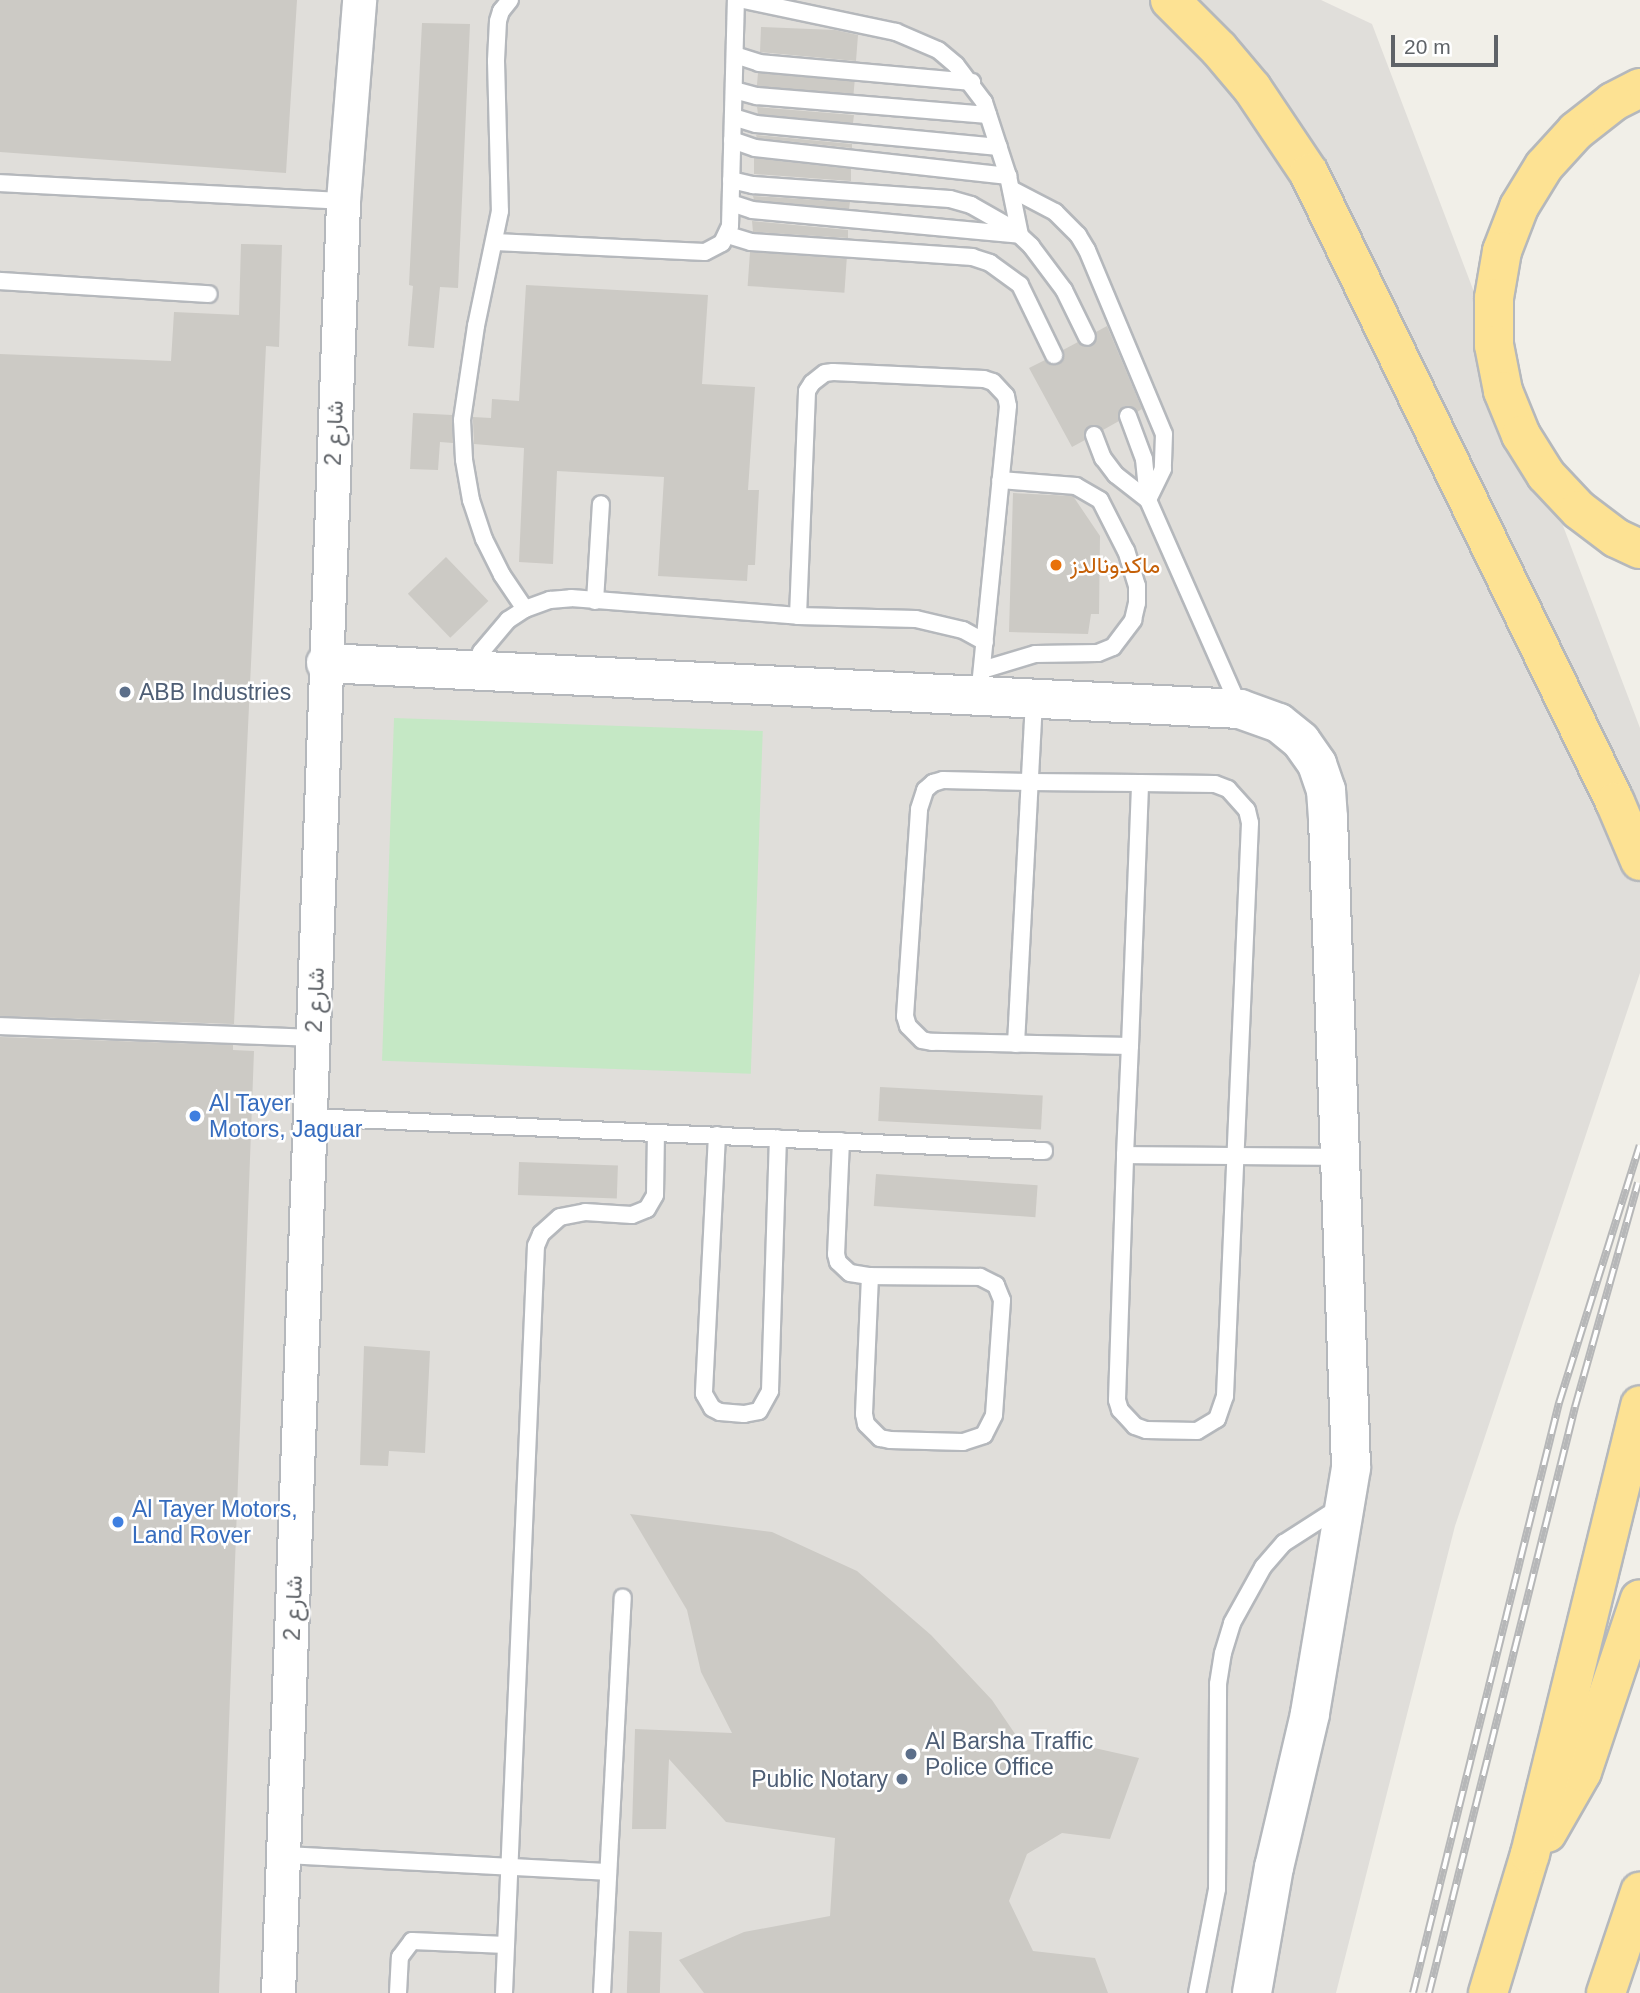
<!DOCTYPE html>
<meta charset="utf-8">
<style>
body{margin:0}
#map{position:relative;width:1640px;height:1993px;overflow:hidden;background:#f1efe8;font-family:Helvetica,Vazirmatn,sans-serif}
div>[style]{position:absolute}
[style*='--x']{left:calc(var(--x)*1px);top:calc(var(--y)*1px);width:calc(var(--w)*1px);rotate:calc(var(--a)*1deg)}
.industrial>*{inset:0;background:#e0deda}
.green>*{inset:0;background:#c5e8c5;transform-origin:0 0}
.building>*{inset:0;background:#cccac5;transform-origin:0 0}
.roads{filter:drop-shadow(2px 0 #b5b8bc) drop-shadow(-2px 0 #b5b8bc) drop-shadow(0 2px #b5b8bc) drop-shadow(0 -2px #b5b8bc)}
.lane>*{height:16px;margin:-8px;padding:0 8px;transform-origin:8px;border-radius:8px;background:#fff}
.street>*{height:33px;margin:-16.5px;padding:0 16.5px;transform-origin:16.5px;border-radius:16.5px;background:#fff}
.secondary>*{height:38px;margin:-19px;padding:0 19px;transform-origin:19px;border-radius:19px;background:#fff}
.highway>*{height:38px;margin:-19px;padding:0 19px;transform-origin:19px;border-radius:19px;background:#fde293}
.rail>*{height:8px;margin-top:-4px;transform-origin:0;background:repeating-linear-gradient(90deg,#fff 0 16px,#b6b7b8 0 32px);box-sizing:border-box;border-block:2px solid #b6b7b8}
.dots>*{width:19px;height:19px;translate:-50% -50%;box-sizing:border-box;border:4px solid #fff;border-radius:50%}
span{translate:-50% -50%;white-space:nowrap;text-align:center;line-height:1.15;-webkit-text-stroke:5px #fff;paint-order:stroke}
.street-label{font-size:23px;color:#5f6368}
.food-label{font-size:23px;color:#c56008}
.left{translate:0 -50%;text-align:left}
.service-label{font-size:23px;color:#4e5e75}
.right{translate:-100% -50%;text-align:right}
.shop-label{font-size:23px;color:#366cbe}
.scale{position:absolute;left:1391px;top:35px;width:107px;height:32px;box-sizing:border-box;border:4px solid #5f6368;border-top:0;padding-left:9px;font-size:21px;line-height:24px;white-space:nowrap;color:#5f6368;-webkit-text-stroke:5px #fff;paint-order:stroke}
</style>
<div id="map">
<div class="industrial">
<div style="clip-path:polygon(0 0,1321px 0,1372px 24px,1640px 728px,1640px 973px,1455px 1526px,1336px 1993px,0 1993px)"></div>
</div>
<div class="green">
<div style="left:394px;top:718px;width:369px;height:343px;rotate:2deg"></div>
</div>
<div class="building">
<div style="clip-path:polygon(0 0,297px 0,286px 173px,0 152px)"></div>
<div style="clip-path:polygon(422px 23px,470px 24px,458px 288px,440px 287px,434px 348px,408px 346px,413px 286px,409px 285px)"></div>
<div style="clip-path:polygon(761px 27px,835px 30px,858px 35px,856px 61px,760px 52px)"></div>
<div style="left:758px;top:73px;width:97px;height:13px;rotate:5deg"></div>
<div style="clip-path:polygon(757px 107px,854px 115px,853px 123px,758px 114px)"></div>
<div style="clip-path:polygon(756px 135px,852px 144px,852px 148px,757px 138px)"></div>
<div style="clip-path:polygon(754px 158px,851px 169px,851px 181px,754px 174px)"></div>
<div style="clip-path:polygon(753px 196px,850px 202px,849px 209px,754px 200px)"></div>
<div style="clip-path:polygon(752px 221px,848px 230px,848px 238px,753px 232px)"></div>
<div style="clip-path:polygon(241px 244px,282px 245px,279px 347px,266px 346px,234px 1024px,0 1016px,0 354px,171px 361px,174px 312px,239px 315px)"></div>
<div style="left:750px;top:252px;width:97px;height:34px;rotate:4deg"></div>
<div style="clip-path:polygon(526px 285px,708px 295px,702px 384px,755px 387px,748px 490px,759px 490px,755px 565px,748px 565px,747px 581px,658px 576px,664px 477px,557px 471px,553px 564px,519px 562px,524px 448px,474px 444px,473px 421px,473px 417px,491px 418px,492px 399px,519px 401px)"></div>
<div style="clip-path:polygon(1107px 326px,1142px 409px,1137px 412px,1130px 406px,1124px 406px,1118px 414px,1119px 421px,1103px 430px,1096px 425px,1090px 426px,1084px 433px,1085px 440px,1072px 447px,1029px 368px,1045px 360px,1053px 365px,1059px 364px,1064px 356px,1063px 350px,1078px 342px,1086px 347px,1092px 346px,1097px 338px,1096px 332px)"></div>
<div style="clip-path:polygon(413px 413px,452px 415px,453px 443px,440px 442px,438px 470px,410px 469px)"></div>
<div style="clip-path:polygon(1013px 493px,1073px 496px,1100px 536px,1099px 614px,1091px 614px,1088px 634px,1009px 632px)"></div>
<div style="left:446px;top:557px;width:61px;height:53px;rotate:46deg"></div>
<div style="clip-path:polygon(0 1037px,233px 1045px,233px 1050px,254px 1051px,219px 1993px,0 1993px)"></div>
<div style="left:880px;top:1087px;width:163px;height:34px;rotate:3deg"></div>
<div style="left:519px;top:1162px;width:99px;height:33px;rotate:2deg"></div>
<div style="left:876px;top:1174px;width:162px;height:32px;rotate:4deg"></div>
<div style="clip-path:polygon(364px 1346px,430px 1351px,425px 1453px,389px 1451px,388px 1466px,360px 1465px)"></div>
<div style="clip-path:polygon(630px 1514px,772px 1532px,857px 1571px,931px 1635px,992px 1700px,1026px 1750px,1081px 1745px,1139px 1758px,1110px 1839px,1062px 1833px,1027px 1854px,1009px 1901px,1033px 1951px,1095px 1958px,1108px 1993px,704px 1993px,679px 1960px,744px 1932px,830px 1916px,835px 1838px,726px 1822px,669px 1759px,666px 1829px,632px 1829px,635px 1729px,732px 1733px,701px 1672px,687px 1610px)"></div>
<div style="left:629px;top:1931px;width:33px;height:62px;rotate:2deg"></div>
</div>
<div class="roads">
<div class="lane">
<div style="--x:510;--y:0;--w:14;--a:129"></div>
<div style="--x:501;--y:11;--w:10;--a:107"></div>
<div style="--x:498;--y:21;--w:40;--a:92.9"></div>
<div style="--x:496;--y:61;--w:150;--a:88.5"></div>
<div style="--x:500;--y:211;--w:117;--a:101.8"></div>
<div style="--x:476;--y:326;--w:95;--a:98.5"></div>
<div style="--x:462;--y:420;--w:40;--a:87.1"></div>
<div style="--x:464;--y:460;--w:41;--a:80.1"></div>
<div style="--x:471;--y:500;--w:41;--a:71.6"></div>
<div style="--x:484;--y:539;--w:40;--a:63.4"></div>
<div style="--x:502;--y:575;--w:41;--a:55.9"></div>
<div style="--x:735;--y:55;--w:25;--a:18"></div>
<div style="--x:759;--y:63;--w:214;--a:5.1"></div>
<div style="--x:734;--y:90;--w:24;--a:15"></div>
<div style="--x:757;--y:96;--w:232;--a:4.7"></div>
<div style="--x:733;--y:117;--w:24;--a:17"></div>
<div style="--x:756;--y:124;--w:244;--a:5.4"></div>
<div style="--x:732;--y:140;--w:24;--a:19"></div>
<div style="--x:755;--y:148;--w:255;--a:6.3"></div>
<div style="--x:731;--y:180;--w:23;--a:13"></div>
<div style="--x:753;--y:185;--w:197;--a:4.1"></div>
<div style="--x:950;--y:199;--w:22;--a:16"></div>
<div style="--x:971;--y:205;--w:48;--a:29.7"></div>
<div style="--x:1013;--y:229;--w:25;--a:43"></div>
<div style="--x:1031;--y:246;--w:55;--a:53.1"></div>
<div style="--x:1064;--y:290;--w:52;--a:63.9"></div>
<div style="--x:0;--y:183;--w:343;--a:3"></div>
<div style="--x:1011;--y:189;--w:50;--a:27.6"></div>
<div style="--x:1055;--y:212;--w:33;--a:45"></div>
<div style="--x:1078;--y:235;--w:17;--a:59"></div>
<div style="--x:1087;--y:250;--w:199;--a:67.3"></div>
<div style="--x:1164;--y:434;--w:35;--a:92"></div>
<div style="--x:1163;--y:469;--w:34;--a:116"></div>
<div style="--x:731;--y:203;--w:22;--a:18"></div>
<div style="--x:752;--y:210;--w:269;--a:5.3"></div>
<div style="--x:1020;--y:235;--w:60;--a:-101.5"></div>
<div style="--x:1008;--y:176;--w:78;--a:-108"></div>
<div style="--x:984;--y:102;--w:46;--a:-127.1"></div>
<div style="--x:956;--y:65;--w:23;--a:-140"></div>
<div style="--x:938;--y:50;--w:46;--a:-156.8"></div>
<div style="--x:896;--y:32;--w:155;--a:-168.1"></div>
<div style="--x:728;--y:235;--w:24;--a:17"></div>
<div style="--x:751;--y:242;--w:222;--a:3.9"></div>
<div style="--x:972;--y:257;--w:19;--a:18"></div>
<div style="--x:990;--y:263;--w:37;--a:36"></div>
<div style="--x:1020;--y:285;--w:78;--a:64.1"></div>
<div style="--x:495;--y:242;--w:210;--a:2.7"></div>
<div style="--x:705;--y:252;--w:19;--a:-28"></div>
<div style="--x:722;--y:243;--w:19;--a:-65"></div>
<div style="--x:730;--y:226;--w:226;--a:-88.5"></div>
<div style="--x:0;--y:281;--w:209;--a:3.6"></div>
<div style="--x:1128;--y:416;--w:46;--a:69.6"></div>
<div style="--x:1144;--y:459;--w:41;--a:84.4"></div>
<div style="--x:1148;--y:500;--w:228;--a:66.2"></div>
<div style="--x:1094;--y:435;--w:25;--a:69"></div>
<div style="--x:1103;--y:458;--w:21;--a:53"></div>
<div style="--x:1116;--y:475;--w:41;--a:38"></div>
<div style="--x:595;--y:601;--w:97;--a:-86.5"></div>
<div style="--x:798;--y:616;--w:225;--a:-87.7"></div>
<div style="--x:807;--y:391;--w:9;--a:-58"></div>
<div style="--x:812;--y:383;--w:16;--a:-38"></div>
<div style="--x:825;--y:373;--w:8;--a:-7"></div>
<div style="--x:833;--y:372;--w:151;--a:2.7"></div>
<div style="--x:984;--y:379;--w:9;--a:18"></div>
<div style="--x:993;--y:382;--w:19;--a:47"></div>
<div style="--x:1006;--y:396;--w:10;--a:79"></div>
<div style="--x:1008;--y:406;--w:292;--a:95.7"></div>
<div style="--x:982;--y:670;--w:55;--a:-16.8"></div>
<div style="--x:1035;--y:654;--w:63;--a:-0.9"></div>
<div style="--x:1098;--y:653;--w:16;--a:-22"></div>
<div style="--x:1113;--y:647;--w:34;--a:-53"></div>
<div style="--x:1133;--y:620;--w:17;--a:-77"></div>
<div style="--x:1137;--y:603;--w:17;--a:-90"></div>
<div style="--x:1137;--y:586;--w:37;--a:-107"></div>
<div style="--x:1126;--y:551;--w:57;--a:-117"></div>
<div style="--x:1100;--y:500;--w:28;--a:-150"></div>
<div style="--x:1076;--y:486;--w:76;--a:-175.5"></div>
<div style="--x:473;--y:671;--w:21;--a:-67"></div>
<div style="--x:481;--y:652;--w:42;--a:-49.8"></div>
<div style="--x:508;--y:620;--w:20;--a:-33"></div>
<div style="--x:525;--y:609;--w:27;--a:-20"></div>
<div style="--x:550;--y:600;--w:21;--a:-5"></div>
<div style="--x:571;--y:598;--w:228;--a:4.5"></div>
<div style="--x:798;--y:616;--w:118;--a:1.5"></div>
<div style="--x:916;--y:619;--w:48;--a:13.2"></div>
<div style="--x:963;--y:630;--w:25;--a:29"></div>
<div style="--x:0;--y:1026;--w:314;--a:2.2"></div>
<div style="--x:1016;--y:1044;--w:343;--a:-87"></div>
<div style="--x:1130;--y:1046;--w:198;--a:-178.8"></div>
<div style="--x:932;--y:1042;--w:10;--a:-169"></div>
<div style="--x:922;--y:1040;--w:20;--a:-135"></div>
<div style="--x:908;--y:1026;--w:10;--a:-107"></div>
<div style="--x:905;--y:1016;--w:207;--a:-86.1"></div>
<div style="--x:919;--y:809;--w:20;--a:-72"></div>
<div style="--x:925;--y:790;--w:11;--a:-41"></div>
<div style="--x:933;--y:783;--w:10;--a:-17"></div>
<div style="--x:943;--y:780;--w:86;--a:1.3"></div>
<div style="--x:1029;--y:782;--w:111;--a:0.5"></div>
<div style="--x:1140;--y:783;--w:75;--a:0.8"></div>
<div style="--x:1215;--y:784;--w:14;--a:21"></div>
<div style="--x:1228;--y:789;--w:28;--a:48"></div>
<div style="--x:1247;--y:810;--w:13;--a:77"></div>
<div style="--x:1250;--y:823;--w:574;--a:92.5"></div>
<div style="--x:1225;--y:1396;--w:24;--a:109"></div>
<div style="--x:1217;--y:1419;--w:23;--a:149"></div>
<div style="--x:1197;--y:1431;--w:51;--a:-178.9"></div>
<div style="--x:1146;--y:1430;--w:12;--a:-160"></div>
<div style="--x:1135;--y:1426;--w:22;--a:-133"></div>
<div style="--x:1120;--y:1410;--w:10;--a:-107"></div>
<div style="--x:1117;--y:1400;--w:245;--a:-88.1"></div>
<div style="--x:1125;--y:1155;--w:109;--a:-87.4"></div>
<div style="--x:1130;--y:1046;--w:263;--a:-87.8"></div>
<div style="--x:310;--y:1117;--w:735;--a:2.65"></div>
<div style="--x:717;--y:1135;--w:259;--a:92.9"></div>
<div style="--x:704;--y:1394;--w:16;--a:60"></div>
<div style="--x:712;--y:1408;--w:9;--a:27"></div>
<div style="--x:720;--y:1412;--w:24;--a:5"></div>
<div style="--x:744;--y:1414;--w:15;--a:-11"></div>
<div style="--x:759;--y:1411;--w:23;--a:-61"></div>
<div style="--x:770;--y:1391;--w:253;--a:-88.2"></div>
<div style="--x:841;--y:1141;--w:113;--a:92.5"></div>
<div style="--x:836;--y:1254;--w:8;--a:76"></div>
<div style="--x:838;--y:1262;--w:16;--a:43"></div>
<div style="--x:850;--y:1273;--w:20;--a:9"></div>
<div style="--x:870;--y:1276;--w:138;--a:92.5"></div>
<div style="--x:864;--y:1414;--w:10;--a:79"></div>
<div style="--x:866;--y:1424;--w:20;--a:45"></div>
<div style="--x:880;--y:1438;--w:10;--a:11"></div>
<div style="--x:890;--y:1440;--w:73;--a:1.6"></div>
<div style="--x:963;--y:1442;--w:22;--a:-18"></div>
<div style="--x:984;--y:1435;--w:22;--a:-63"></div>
<div style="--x:994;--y:1415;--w:115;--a:-86"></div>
<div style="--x:1002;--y:1300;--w:16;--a:-112"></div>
<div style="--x:996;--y:1285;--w:18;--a:-153"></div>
<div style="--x:980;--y:1277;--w:110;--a:-179.5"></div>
<div style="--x:1125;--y:1155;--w:215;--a:0.5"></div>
<div style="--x:284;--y:1855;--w:324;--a:3"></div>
<div style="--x:398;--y:1993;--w:36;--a:-87"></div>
<div style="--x:400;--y:1957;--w:20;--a:-53"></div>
<div style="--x:412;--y:1941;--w:94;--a:2.4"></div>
<div style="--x:504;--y:1993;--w:748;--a:-87.55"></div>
<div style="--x:536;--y:1246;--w:13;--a:-67"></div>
<div style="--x:541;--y:1234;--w:25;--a:-42"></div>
<div style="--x:560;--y:1217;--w:25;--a:-11"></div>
<div style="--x:585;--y:1212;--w:47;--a:3.7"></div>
<div style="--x:632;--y:1215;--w:16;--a:-22"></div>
<div style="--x:647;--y:1209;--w:16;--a:-60"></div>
<div style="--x:655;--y:1195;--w:62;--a:-89.1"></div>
<div style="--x:602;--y:1993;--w:396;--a:-87"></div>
<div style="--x:1197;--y:1993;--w:106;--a:-79.1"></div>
<div style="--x:1217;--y:1889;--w:205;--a:-89.7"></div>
<div style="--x:1218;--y:1684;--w:31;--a:-81"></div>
<div style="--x:1223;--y:1653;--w:31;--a:-73"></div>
<div style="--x:1232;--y:1623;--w:64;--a:-61"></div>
<div style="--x:1263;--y:1567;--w:32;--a:-49"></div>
<div style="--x:1284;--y:1543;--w:67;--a:-32.7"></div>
</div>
<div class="street">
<div style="--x:278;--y:1993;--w:1793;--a:-87.92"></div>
<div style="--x:343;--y:201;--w:202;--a:-85.4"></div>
</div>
<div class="secondary">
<div style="--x:326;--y:663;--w:915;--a:2.88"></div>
<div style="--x:1240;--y:709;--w:41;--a:19.7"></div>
<div style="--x:1279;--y:723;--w:28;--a:39"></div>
<div style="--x:1301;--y:741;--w:28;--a:55"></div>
<div style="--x:1317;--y:764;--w:28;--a:71"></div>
<div style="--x:1326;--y:790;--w:28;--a:86"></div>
<div style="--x:1328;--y:818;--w:650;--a:87.97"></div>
<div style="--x:1351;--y:1468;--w:249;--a:99.5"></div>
<div style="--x:1310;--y:1714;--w:157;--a:103.2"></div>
<div style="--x:1274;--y:1867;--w:128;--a:99.9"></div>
</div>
<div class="highway">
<div style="--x:1170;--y:0;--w:69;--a:45"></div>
<div style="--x:1219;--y:49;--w:51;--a:49.8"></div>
<div style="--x:1252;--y:88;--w:102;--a:56.2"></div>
<div style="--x:1309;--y:173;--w:699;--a:64.06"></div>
<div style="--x:1615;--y:802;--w:64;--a:67"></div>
<div style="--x:1640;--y:88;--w:30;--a:153"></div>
<div style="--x:1613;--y:102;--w:47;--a:141.9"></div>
<div style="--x:1576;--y:131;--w:47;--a:132.4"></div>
<div style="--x:1544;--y:166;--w:48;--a:121.4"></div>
<div style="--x:1519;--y:207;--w:47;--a:111.1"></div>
<div style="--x:1502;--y:251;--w:48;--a:99.7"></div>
<div style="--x:1494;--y:298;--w:47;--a:90"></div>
<div style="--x:1494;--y:345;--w:47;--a:78.9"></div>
<div style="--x:1503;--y:391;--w:48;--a:67.8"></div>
<div style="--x:1521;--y:435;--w:47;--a:58"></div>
<div style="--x:1546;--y:475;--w:48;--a:46.7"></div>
<div style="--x:1579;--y:510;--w:46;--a:37.1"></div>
<div style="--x:1616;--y:538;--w:26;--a:25"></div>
<div style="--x:1547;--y:1833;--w:70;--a:-60.2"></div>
<div style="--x:1582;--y:1772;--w:182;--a:-71.5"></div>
<div style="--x:1488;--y:1993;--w:145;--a:-73.2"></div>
<div style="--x:1530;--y:1854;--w:462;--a:-76.2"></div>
<div style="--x:1606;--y:1993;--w:107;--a:-71.4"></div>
</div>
</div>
<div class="rail">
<div style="--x:1413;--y:1993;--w:608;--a:-76.1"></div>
<div style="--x:1559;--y:1403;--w:270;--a:-72.6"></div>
<div style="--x:1429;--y:1993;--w:604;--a:-76.01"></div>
<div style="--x:1575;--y:1407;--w:233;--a:-74.3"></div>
</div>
<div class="dots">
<div style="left:1056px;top:565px;background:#e8710a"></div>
<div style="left:125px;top:692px;background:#5c6f8a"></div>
<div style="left:195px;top:1116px;background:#3f7fe0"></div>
<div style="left:118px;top:1522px;background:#3f7fe0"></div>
<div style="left:911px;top:1754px;background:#5c6f8a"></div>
<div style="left:902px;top:1779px;background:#5c6f8a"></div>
</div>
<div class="street-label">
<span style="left:334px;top:433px;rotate:-88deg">شارع 2</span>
<span style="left:315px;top:1000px;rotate:-88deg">شارع 2</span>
<span style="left:293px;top:1608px;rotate:-88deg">شارع 2</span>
</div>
<div class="food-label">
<span class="left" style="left:1070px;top:565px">ماكدونالدز</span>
</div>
<div class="service-label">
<span class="left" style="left:139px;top:692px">ABB Industries</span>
<span class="left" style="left:925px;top:1754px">Al Barsha Traffic<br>Police Office</span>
<span class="right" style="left:888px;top:1779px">Public Notary</span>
</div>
<div class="shop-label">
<span class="left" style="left:209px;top:1116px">Al Tayer<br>Motors, Jaguar</span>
<span class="left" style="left:132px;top:1522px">Al Tayer Motors,<br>Land Rover</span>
</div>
<div class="scale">20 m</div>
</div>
